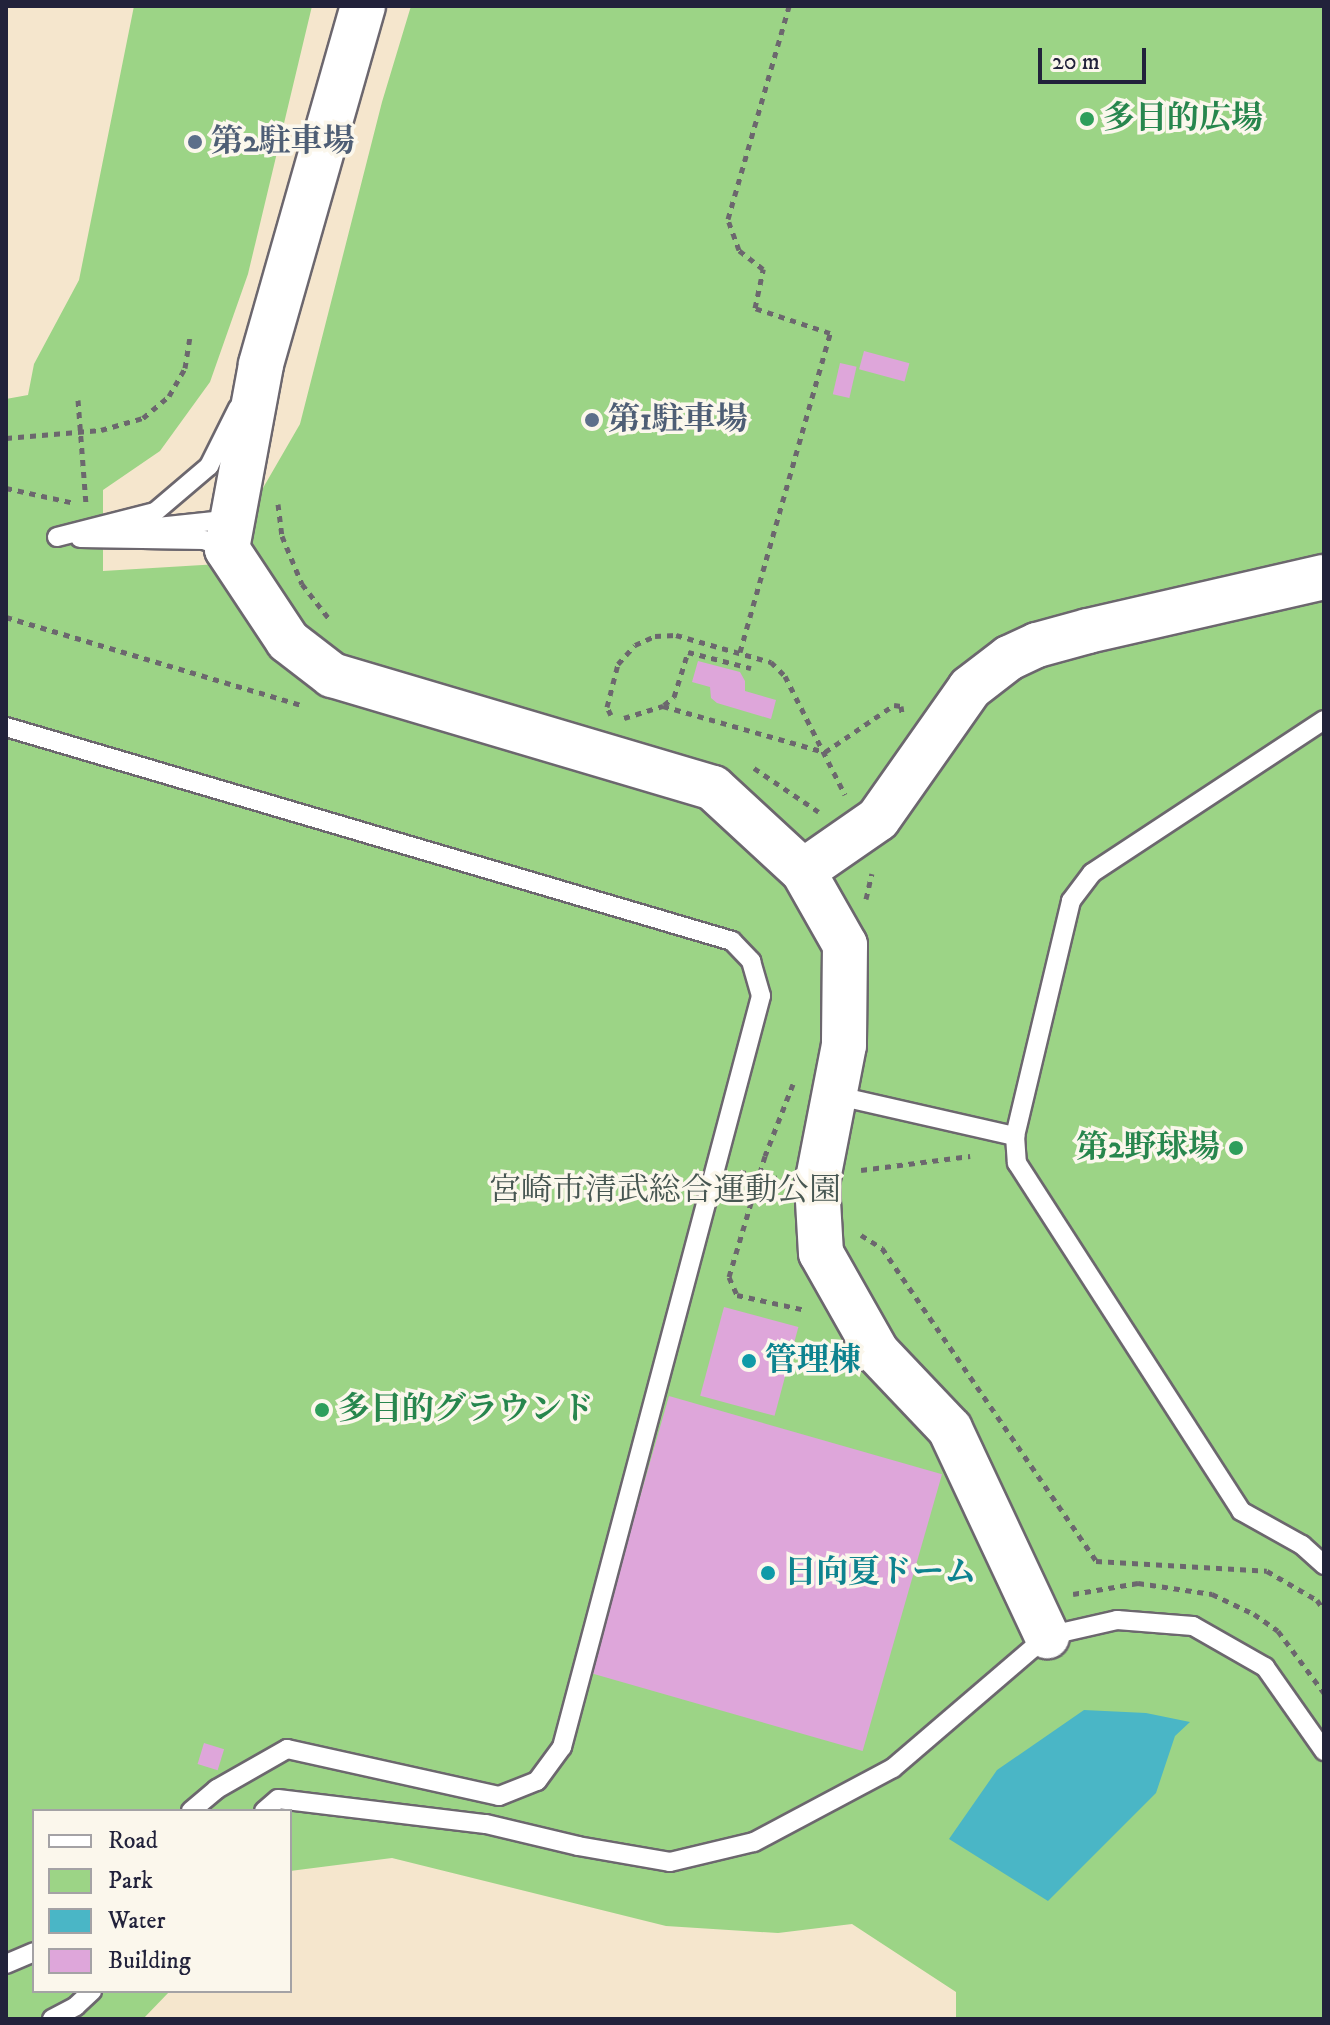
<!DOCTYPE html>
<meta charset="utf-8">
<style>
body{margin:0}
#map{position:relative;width:1330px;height:2025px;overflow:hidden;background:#f5e6cd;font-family:"IM FELL DW Pica","Noto Serif JP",serif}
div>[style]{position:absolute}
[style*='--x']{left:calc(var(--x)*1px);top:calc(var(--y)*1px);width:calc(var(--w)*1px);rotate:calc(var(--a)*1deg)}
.green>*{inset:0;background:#9cd486}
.water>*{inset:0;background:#4ab6c6}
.building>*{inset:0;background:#dea6da;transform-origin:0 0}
.path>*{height:5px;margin-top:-2.5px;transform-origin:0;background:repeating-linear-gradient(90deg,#6c676e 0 6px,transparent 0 12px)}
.roads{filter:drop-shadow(2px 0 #6c676e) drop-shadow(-2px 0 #6c676e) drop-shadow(0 2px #6c676e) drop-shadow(0 -2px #6c676e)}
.service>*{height:18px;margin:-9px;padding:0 9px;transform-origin:9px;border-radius:9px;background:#fff}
.tertiary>*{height:44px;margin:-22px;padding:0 22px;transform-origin:22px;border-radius:22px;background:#fff}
.dots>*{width:22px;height:22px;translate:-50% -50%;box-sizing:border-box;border:4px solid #fbf7ec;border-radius:50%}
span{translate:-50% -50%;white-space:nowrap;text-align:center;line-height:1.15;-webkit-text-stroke:7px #fbf7ec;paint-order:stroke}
.leisure-label{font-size:32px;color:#27864d;font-weight:700}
.left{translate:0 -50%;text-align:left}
.right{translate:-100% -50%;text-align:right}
.service-label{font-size:32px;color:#4e5e75;font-weight:700}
.park-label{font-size:32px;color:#475752}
.culture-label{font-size:32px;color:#0d838f;font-weight:700}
.frame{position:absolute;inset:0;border:8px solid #22223b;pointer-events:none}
.legend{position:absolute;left:32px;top:1809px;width:260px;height:184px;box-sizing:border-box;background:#fbf7ec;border:2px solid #a4a2a5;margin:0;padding:10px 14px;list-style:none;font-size:24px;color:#22223b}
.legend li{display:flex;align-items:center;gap:16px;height:40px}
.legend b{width:40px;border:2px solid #a4a2a5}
.scale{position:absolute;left:1038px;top:48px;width:108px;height:36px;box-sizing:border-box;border:4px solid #22223b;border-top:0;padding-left:10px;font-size:24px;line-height:28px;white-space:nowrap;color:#22223b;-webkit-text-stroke:6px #fbf7ec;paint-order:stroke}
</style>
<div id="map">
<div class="green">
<div style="clip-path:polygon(134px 6px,312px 6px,248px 274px,210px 382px,160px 451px,103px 490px,103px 571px,219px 564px,300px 424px,382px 102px,411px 6px,1324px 6px,1324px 2019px,956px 2019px,956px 1992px,852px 1924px,778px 1933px,666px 1926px,392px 1858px,290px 1871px,290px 1811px,34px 1811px,34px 1991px,170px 1991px,143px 2019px,6px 2019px,6px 399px,28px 395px,34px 364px,79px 280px)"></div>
</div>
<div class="water">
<div style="clip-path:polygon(1084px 1710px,1146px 1713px,1190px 1722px,1175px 1736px,1156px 1793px,1048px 1901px,949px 1839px,997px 1770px)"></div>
</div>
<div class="building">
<div style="left:864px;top:351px;width:47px;height:19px;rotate:15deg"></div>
<div style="left:840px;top:363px;width:17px;height:32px;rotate:13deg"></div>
<div style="clip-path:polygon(698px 661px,740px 672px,745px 681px,745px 691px,776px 700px,771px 719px,717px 703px,711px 698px,710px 687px,692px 682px)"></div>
<div style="left:724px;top:1307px;width:77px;height:92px;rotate:15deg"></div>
<div style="left:669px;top:1396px;width:284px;height:288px;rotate:16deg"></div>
<div style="left:204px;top:1743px;width:21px;height:22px;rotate:17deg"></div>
</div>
<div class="path">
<div style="--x:78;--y:400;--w:103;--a:85.6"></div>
<div style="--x:6;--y:438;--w:95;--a:-4.8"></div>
<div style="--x:101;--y:430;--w:44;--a:-15.9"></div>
<div style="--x:143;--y:418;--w:34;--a:-40"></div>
<div style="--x:169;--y:396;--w:32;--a:-60"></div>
<div style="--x:185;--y:368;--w:30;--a:-81"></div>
<div style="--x:6;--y:488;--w:71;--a:12.3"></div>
<div style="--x:278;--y:504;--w:32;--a:83"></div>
<div style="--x:282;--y:536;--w:52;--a:67.4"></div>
<div style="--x:302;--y:584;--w:46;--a:52.1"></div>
<div style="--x:6;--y:617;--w:311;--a:16.6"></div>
<div style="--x:740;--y:652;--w:331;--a:-74.2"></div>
<div style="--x:830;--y:333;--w:79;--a:-161.6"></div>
<div style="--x:755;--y:308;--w:40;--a:-78"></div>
<div style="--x:763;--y:269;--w:31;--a:-142"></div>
<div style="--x:739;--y:250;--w:33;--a:-110"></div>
<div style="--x:728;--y:219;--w:222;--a:-74"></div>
<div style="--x:664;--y:705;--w:13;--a:-39"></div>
<div style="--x:674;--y:697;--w:47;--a:-72.7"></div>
<div style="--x:688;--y:652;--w:65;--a:14.3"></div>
<div style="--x:611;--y:715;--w:9;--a:-117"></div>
<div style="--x:607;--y:707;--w:44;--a:-75.7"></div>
<div style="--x:618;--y:664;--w:25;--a:-48"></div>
<div style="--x:635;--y:645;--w:22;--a:-24"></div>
<div style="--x:655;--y:636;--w:21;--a:-3"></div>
<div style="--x:676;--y:635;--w:99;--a:15.9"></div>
<div style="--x:771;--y:662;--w:20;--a:45"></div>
<div style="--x:785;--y:676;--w:133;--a:63.2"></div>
<div style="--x:624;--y:718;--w:41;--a:-17.1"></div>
<div style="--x:663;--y:706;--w:168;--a:15.9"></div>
<div style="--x:825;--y:752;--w:83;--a:-34.3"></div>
<div style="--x:894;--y:705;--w:7;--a:8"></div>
<div style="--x:901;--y:706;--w:7;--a:82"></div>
<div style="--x:754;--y:768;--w:78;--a:34.1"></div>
<div style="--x:866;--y:899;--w:26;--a:-77"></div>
<div style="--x:793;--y:1084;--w:77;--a:111.3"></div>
<div style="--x:765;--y:1156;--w:126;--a:106.6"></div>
<div style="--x:729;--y:1277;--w:20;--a:66"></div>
<div style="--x:737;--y:1295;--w:71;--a:12.3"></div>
<div style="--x:861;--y:1170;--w:110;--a:-7.3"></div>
<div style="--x:740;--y:1172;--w:37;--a:9"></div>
<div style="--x:861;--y:1235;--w:25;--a:32"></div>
<div style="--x:882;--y:1248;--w:379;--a:55.6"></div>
<div style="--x:1096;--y:1561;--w:171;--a:3.3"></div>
<div style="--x:1267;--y:1571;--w:58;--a:30.1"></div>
<div style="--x:1317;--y:1600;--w:12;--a:55"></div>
<div style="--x:1073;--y:1594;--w:66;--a:-9.6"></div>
<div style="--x:1138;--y:1583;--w:75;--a:8.5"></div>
<div style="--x:1212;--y:1594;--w:47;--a:25.5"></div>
<div style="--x:1254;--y:1614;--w:29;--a:35"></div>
<div style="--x:1278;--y:1631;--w:77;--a:53.4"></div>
</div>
<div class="roads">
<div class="service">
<div style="--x:120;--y:531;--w:114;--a:-6.1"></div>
<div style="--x:57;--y:537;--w:101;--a:-14.3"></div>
<div style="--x:155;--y:512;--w:71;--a:-40.4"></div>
<div style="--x:209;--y:466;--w:65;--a:-63.4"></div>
<div style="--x:80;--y:538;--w:124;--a:0.9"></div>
<div style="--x:204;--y:540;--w:25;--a:21"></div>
<div style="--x:1324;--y:720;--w:278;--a:146.6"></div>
<div style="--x:1092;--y:873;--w:35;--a:127"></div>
<div style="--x:1071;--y:901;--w:242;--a:103.4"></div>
<div style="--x:1015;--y:1136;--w:27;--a:86"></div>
<div style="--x:1017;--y:1163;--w:414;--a:57.2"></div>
<div style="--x:1241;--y:1511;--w:70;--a:29.1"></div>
<div style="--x:1302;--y:1545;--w:30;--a:42"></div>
<div style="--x:6;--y:727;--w:757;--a:16.42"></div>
<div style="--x:732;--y:941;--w:28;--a:46"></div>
<div style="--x:751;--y:961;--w:36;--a:74"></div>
<div style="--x:761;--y:996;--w:777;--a:104.84"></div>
<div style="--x:562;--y:1747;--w:42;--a:126.3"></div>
<div style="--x:537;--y:1781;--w:41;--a:158.5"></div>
<div style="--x:499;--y:1796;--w:217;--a:-167.5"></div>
<div style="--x:287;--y:1749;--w:81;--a:150.3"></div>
<div style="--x:217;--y:1789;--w:34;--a:140"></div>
<div style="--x:834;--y:1095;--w:186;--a:12.8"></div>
<div style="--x:264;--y:1811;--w:18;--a:-41"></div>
<div style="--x:278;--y:1799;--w:209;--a:6.9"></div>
<div style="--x:486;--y:1824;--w:95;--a:13.4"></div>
<div style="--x:578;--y:1846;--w:93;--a:9.9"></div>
<div style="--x:670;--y:1862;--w:86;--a:-13.4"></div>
<div style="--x:754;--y:1842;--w:157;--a:-28"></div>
<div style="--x:893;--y:1768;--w:203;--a:-40.6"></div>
<div style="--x:1047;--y:1636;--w:72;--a:-12.9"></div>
<div style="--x:1117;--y:1620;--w:76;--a:4.5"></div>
<div style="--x:1193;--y:1626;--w:83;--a:29.7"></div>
<div style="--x:1265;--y:1667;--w:103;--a:54.9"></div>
<div style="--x:6;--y:1964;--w:30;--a:-23"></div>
<div style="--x:52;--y:2019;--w:27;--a:-28"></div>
<div style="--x:76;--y:2006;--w:22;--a:-43"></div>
</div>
<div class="tertiary">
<div style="--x:363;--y:6;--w:373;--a:105.9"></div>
<div style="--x:261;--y:365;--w:187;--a:100.5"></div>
<div style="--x:227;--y:549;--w:110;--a:56.5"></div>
<div style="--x:288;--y:641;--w:56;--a:37.7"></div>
<div style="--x:332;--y:675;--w:397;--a:16.5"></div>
<div style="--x:713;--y:788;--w:122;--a:42.7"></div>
<div style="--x:803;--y:871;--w:85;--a:60.4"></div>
<div style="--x:845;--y:945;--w:100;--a:90.6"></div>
<div style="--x:844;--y:1045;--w:142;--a:101"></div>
<div style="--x:817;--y:1184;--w:69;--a:86.7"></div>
<div style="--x:821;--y:1253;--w:114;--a:60.5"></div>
<div style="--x:877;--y:1352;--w:106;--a:46.5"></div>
<div style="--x:950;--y:1429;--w:229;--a:64.9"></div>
<div style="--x:803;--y:871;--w:91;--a:-34.7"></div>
<div style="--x:878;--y:819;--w:160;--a:-54.9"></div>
<div style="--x:970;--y:688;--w:49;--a:-37.6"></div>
<div style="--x:1009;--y:658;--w:31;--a:-25"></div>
<div style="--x:1037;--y:645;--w:53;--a:-15.4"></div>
<div style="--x:1088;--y:631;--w:242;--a:-12.9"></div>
</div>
</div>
<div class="dots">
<div style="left:1087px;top:119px;background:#2e9e5b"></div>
<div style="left:195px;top:142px;background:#5c6f8a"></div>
<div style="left:592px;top:420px;background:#5c6f8a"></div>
<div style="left:1236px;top:1148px;background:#2e9e5b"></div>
<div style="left:749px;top:1361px;background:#0f9aa8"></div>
<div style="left:322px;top:1410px;background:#2e9e5b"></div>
<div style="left:768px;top:1573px;background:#0f9aa8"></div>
</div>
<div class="leisure-label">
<span class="left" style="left:1103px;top:119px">多目的広場</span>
<span class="right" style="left:1220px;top:1148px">第2野球場</span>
<span class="left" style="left:338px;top:1410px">多目的グラウンド</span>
</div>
<div class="service-label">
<span class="left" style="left:211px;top:142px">第2駐車場</span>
<span class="left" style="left:608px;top:420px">第1駐車場</span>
</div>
<div class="park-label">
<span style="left:665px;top:1191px">宮崎市清武総合運動公園</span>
</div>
<div class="culture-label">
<span class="left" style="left:765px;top:1361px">管理棟</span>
<span class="left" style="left:784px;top:1573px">日向夏ドーム</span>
</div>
<div class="frame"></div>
<ul class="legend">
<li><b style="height:10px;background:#fff"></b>Road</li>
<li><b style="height:22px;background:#9cd486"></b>Park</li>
<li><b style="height:22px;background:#4ab6c6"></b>Water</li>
<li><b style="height:22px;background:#dea6da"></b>Building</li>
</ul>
<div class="scale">20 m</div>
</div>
